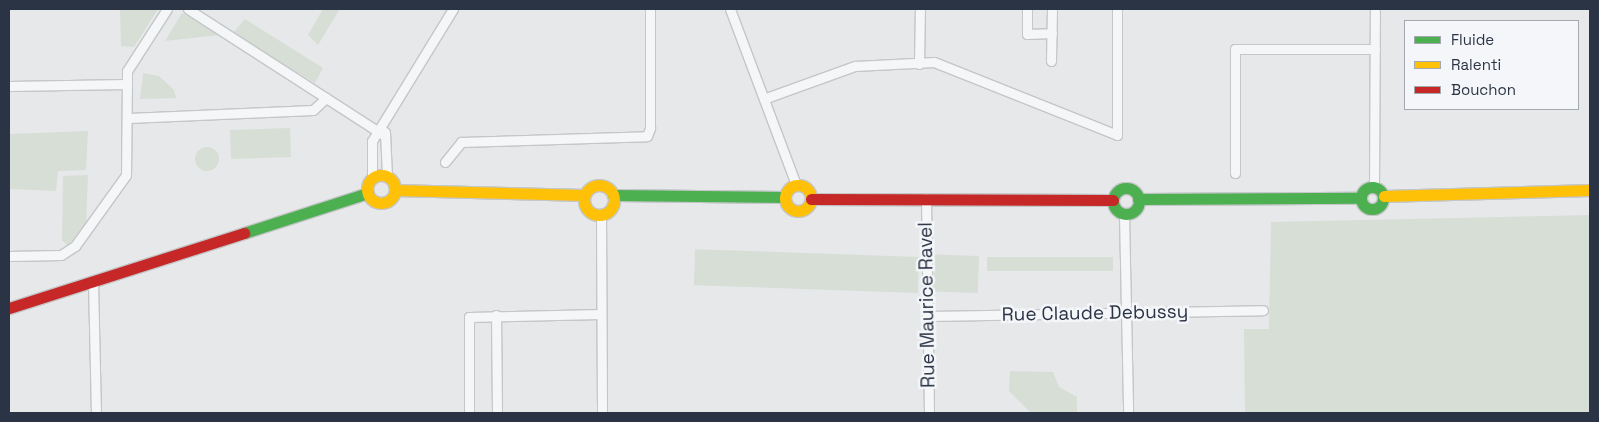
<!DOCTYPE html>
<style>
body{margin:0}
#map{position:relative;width:1599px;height:422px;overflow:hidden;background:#e6e8ea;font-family:"Space Grotesk",sans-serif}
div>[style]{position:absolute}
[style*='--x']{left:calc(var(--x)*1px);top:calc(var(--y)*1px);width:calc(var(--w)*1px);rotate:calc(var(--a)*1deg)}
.green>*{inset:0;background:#d6ded6;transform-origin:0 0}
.round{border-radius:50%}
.roads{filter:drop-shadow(1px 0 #c4c6c8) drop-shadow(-1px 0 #c4c6c8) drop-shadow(0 1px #c4c6c8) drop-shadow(0 -1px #c4c6c8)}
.street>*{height:9px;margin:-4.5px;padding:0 4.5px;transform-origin:4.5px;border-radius:4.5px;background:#f5f6f7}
.fast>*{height:11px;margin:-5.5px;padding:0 5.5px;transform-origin:5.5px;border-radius:5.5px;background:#4caf50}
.fast>.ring{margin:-5.5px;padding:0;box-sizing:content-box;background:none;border:11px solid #4caf50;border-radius:50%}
.slow>*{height:11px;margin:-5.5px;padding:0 5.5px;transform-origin:5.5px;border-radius:5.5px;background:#ffc107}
.slow>.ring{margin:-5.5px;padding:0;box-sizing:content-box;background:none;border:11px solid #ffc107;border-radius:50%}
.jam>*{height:11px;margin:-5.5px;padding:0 5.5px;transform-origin:5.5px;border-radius:5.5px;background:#c62828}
span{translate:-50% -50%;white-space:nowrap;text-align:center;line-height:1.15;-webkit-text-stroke:5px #f4f6f9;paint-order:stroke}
.street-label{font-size:19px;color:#2b3445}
.frame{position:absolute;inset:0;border:10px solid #2b3445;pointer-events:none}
.legend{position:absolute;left:1404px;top:20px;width:175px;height:90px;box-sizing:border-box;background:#f4f6f9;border:1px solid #a4a8b1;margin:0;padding:6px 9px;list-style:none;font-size:15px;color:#2b3445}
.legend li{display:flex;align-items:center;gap:10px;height:25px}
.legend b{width:25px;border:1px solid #a4a8b1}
</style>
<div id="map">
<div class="green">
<div style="clip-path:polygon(120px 9px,158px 9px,134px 47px,121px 46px)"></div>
<div style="clip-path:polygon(323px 9px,339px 10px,318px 45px,308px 35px)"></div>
<div style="clip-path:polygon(182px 13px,219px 35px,165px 41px)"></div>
<div style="clip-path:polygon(245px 19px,323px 68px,315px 83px,232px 34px)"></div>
<div style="clip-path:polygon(143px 73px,159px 76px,174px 90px,176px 98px,140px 99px)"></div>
<div style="left:290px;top:128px;width:29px;height:60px;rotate:88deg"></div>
<div style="clip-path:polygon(88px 131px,86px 170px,58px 171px,56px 191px,9px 189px,9px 134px)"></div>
<div class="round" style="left:195px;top:147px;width:24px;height:24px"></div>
<div style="clip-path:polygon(88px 175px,86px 222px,68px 246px,62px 240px,63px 176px)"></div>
<div style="clip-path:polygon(1590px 215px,1590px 413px,1245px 413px,1244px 329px,1269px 329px,1271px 222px)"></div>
<div style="left:979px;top:256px;width:37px;height:44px;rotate:92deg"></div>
<div style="left:919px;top:257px;width:36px;height:224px;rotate:92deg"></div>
<div style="left:987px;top:257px;width:126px;height:14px"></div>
<div style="clip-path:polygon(1010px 371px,1053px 372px,1059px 387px,1077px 397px,1077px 413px,1031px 413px,1009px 391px)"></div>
</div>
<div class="roads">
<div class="street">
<div style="--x:188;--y:9;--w:234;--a:32.8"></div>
<div style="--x:730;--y:9;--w:188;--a:69.4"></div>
<div style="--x:1027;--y:9;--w:25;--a:90"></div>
<div style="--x:1027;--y:34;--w:25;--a:-2"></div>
<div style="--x:1051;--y:61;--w:52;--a:-88.9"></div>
<div style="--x:919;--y:64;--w:55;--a:-89"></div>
<div style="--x:9;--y:86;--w:118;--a:-1"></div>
<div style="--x:127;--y:84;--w:13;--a:-90"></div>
<div style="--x:127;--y:71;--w:74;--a:-57.2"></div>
<div style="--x:766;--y:98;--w:95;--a:-19.8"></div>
<div style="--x:855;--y:66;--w:79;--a:-2.9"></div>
<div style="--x:934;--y:62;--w:197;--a:21.7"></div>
<div style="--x:1117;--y:135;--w:126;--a:-90"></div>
<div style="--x:128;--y:118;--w:185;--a:-2.5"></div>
<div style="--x:313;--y:110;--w:18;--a:-43"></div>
<div style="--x:385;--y:132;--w:44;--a:87.4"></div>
<div style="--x:445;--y:162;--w:26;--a:-51"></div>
<div style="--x:461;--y:142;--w:186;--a:-1.8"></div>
<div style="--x:647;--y:136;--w:9;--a:-69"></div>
<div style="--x:650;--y:128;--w:119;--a:-90"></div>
<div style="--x:1235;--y:173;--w:124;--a:-90"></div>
<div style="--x:1235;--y:49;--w:140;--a:0"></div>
<div style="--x:372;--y:178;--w:37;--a:-90"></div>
<div style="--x:372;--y:141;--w:155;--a:-58.5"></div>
<div style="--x:1374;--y:187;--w:178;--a:-89.7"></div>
<div style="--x:926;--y:198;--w:215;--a:89.2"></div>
<div style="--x:601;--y:214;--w:199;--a:89.7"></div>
<div style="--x:1124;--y:214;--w:199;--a:88.8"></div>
<div style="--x:9;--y:256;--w:52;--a:-1.1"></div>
<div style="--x:61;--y:255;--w:17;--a:-33"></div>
<div style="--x:75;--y:246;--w:87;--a:-54.3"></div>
<div style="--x:126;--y:175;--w:91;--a:-89.4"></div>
<div style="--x:93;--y:282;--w:131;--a:88.7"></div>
<div style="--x:496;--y:315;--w:98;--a:89.4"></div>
<div style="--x:927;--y:316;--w:336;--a:-1"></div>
<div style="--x:469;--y:413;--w:96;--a:-90"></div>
<div style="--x:469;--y:317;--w:131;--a:-1.3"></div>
</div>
<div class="fast">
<div class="ring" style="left:1361px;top:187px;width:11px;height:11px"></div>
<div class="ring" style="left:1113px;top:188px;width:15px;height:15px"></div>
<div style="--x:613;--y:195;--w:172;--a:0.7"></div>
<div style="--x:1138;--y:199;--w:223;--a:-0.3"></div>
<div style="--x:244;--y:233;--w:130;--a:-17.9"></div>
</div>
<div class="slow">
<div class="ring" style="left:367px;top:175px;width:17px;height:17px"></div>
<div class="ring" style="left:785px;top:185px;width:15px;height:15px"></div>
<div class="ring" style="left:584px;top:185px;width:19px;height:19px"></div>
<div style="--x:395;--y:190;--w:189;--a:1.5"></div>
<div style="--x:1384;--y:196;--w:206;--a:-1.7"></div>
</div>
<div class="jam">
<div style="--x:811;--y:199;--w:302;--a:0.2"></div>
<div style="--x:9;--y:308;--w:247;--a:-17.7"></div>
</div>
</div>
<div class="street-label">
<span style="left:927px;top:305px;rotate:-91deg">Rue Maurice Ravel</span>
<span style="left:1095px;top:313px;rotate:-1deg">Rue Claude Debussy</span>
</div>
<div class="frame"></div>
<ul class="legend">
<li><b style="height:6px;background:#4caf50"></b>Fluide</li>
<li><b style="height:6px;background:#ffc107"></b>Ralenti</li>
<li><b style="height:6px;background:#c62828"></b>Bouchon</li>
</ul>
</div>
